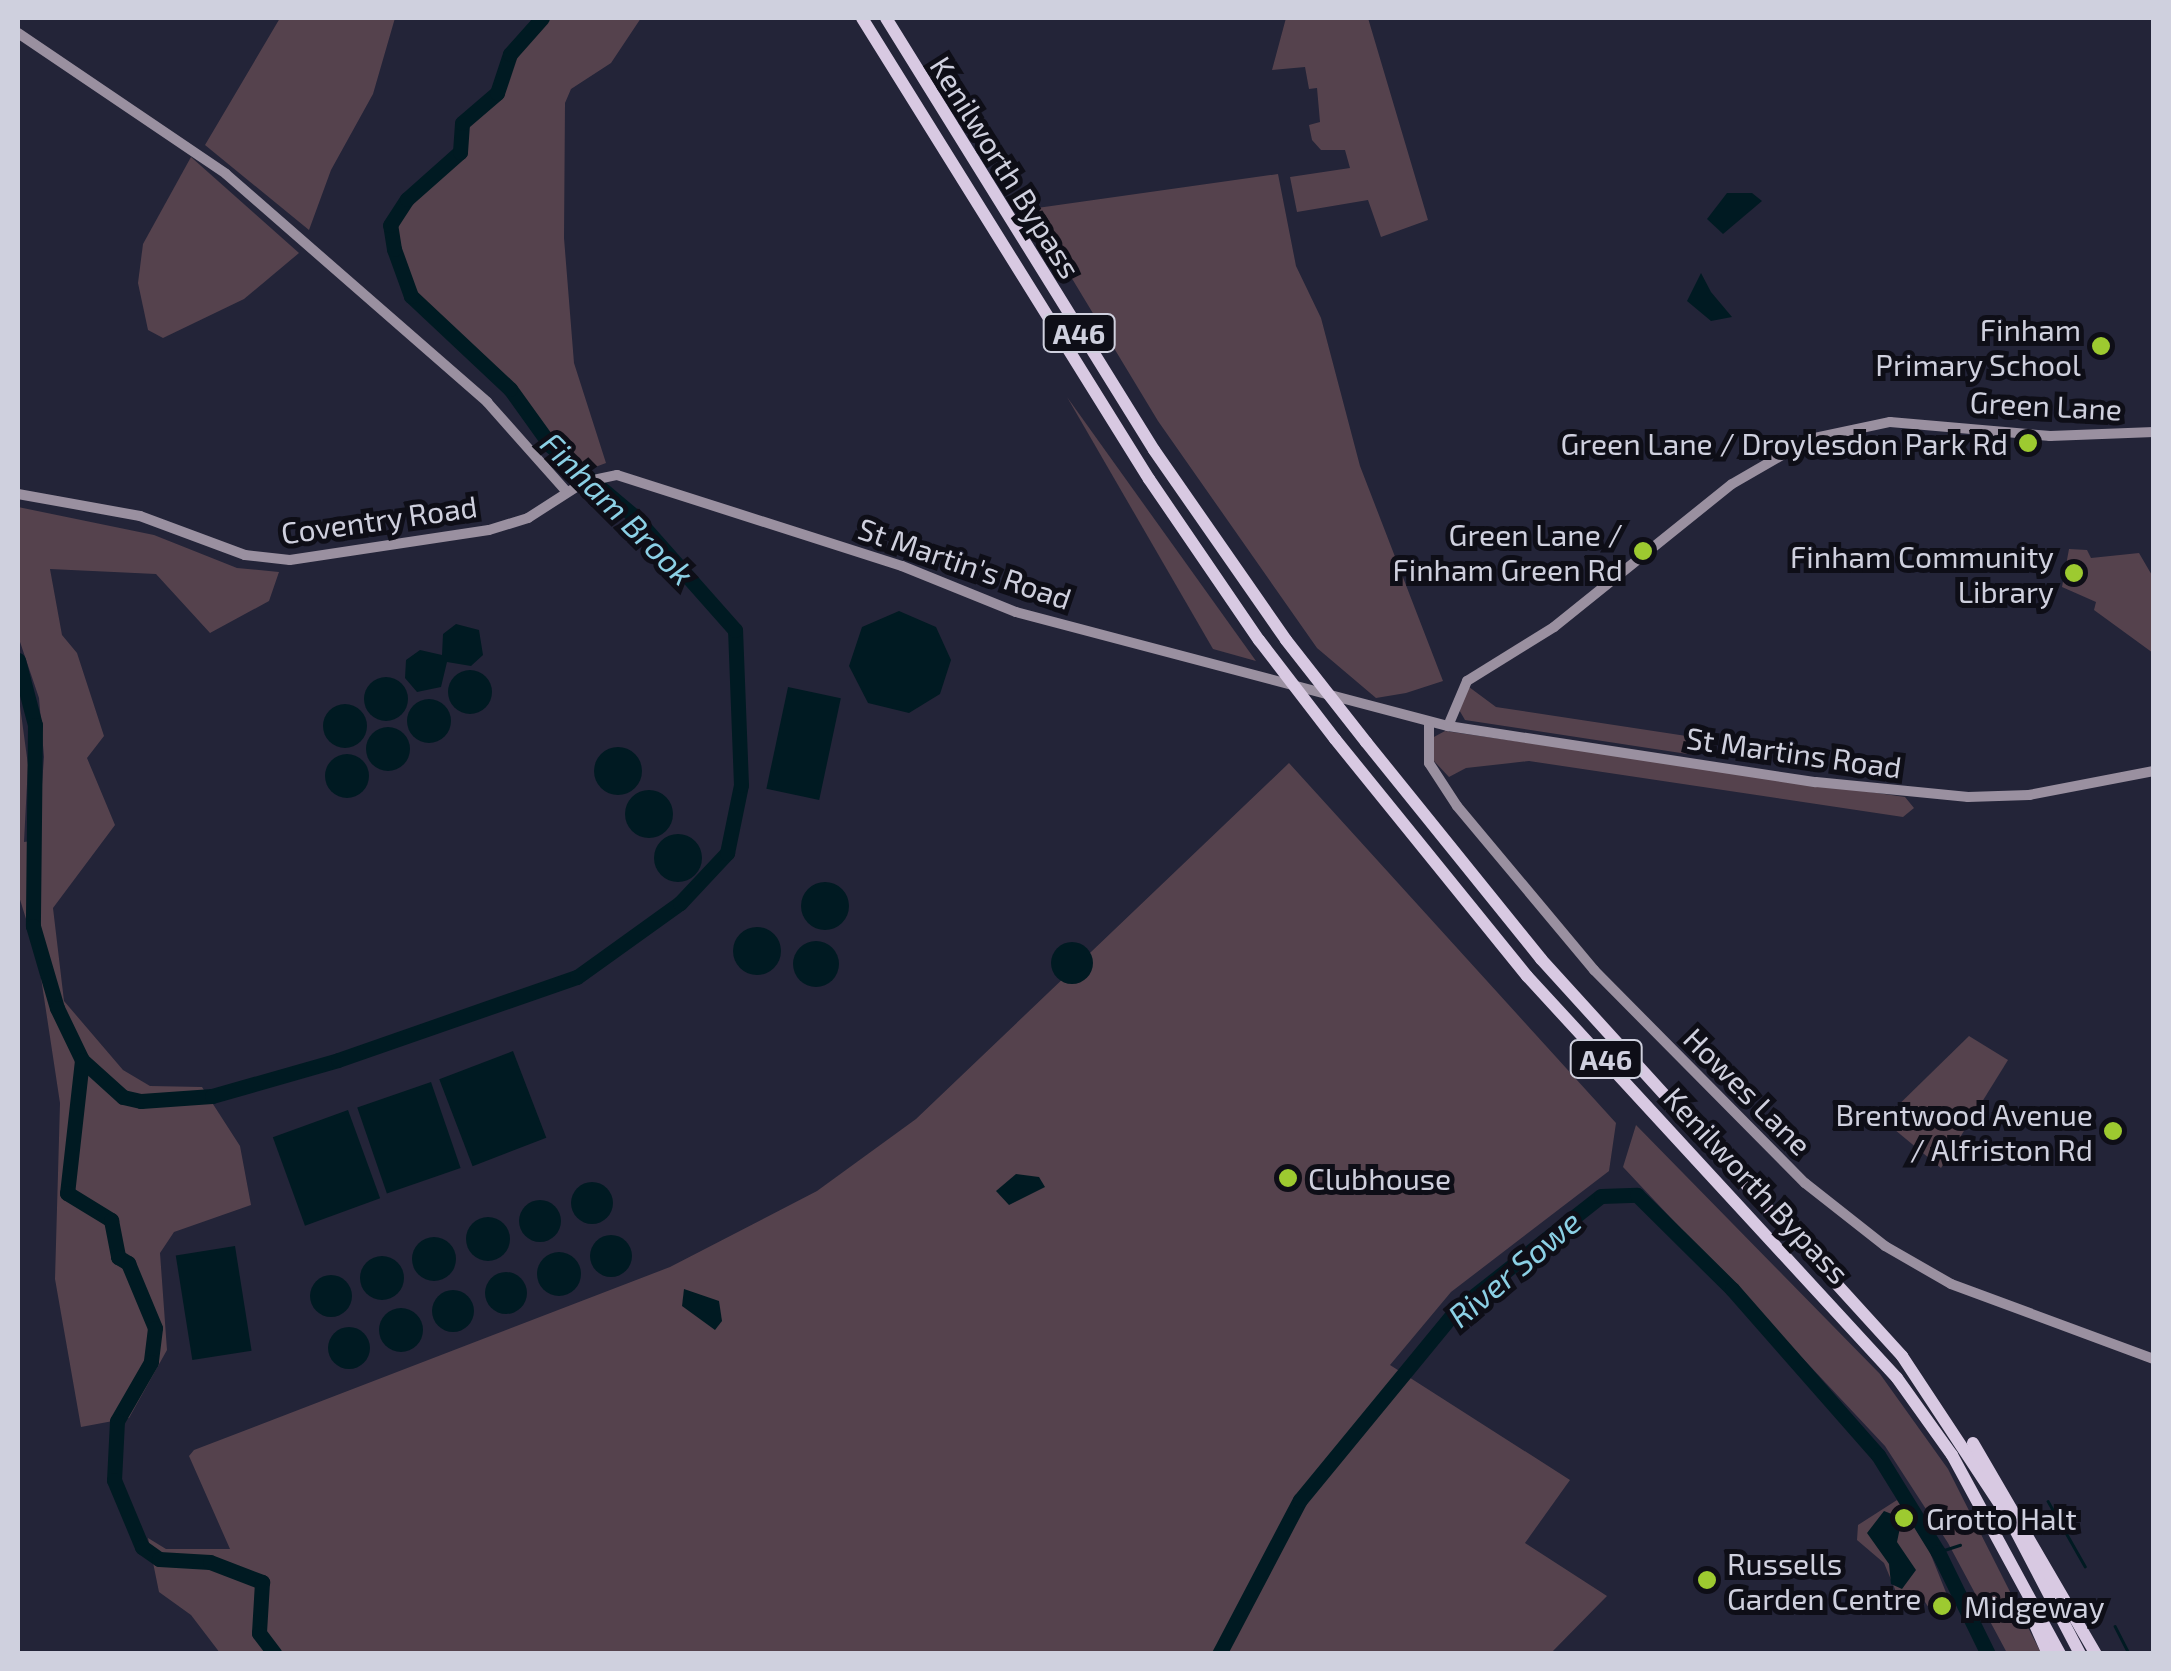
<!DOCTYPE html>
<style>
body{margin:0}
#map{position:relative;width:2171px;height:1671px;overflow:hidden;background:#232438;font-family:"Exo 2",sans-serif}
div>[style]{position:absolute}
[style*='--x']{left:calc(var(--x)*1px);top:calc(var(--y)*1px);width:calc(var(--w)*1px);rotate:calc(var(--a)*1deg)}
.green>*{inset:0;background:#55424d}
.water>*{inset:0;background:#001a22;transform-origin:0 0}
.round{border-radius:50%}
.stream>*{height:2.5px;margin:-1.25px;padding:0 1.25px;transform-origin:1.25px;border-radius:1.25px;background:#001a22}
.river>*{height:15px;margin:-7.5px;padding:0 7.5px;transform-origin:7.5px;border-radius:7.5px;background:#001a22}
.secondary>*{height:10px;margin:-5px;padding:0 5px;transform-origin:5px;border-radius:5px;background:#9a90a0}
.highway>*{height:12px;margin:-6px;padding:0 6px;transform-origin:6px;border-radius:6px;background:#d8c9e2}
.highway-bridge>*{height:12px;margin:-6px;padding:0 6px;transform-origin:6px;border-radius:6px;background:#d8c9e2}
.dots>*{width:28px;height:28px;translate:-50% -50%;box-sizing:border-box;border:5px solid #0e0e17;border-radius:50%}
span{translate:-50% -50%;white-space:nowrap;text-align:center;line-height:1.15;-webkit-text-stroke:10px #0e0e17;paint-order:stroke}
.shield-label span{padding:2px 8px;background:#0e0e17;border:2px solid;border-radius:8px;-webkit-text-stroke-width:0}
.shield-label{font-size:28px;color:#cfd0de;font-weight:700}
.street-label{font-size:30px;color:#cfd0de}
.poi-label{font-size:30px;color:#cfd0de}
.right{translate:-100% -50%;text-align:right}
.left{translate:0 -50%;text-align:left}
.water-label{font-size:32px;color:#8bd0e5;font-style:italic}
.frame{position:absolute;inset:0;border:20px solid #cfd0de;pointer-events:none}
</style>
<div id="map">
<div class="green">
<div style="clip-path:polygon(280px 18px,395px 18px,373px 94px,331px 170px,309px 230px,205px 145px)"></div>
<div style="clip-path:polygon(542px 18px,641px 18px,611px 63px,571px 89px,565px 103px,564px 238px,574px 363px,606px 463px,582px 472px,551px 446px,510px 389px,411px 296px,390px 225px,407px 199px,460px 152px,462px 123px,497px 93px,510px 54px)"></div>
<div style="clip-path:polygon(1286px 18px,1368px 18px,1428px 220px,1381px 237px,1368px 200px,1297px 212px,1290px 177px,1350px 168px,1345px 150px,1321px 150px,1312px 140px,1309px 125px,1320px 122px,1317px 88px,1309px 89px,1305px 67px,1272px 70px)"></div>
<div style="clip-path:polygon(191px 157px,299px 253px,244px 299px,163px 338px,148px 330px,138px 283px,143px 244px)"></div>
<div style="clip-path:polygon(1278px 174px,1296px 266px,1321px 318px,1360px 466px,1443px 681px,1406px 693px,1376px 698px,1317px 648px,1158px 421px,1030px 209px)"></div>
<div style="clip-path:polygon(1067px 397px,1256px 661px,1213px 649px)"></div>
<div style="clip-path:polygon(18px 507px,154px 535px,237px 568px,279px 572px,269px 601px,210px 633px,156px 574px,50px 569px,62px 635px,77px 653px,104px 736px,87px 758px,115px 825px,53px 908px,64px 1001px,123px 1070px,150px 1086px,202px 1087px,240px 1146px,251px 1205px,174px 1232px,160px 1253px,167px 1350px,129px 1418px,81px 1427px,55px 1279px,60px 1103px,38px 958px,18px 893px,18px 691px,28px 765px,24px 842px,38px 840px,44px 757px,39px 698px,18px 636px)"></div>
<div style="clip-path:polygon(2069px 549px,2087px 550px,2091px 558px,2139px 553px,2153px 577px,2153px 653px,2094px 610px,2096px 602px,2062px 587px)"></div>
<div style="clip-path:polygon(1469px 687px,1496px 707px,1693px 737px,1694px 755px,1465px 720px,1458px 708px)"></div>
<div style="clip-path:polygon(1445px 731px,1905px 797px,1914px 808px,1903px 817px,1529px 761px,1466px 768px,1449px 777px,1433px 760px,1432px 738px)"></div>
<div style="clip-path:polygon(1289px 763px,1616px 1123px,1609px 1171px,1451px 1292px,1390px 1365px,1570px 1480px,1525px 1543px,1607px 1596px,1551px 1653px,220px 1653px,191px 1615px,159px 1592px,148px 1538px,166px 1549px,230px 1549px,189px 1456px,194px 1450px,670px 1267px,817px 1191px,916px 1119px)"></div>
<div style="clip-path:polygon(1969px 1036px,2008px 1060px,1941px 1168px,1883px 1120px)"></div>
<div style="clip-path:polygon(1636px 1125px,1880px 1374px,1948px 1469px,2041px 1653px,2007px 1653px,1948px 1543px,1885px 1446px,1623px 1167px)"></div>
<div style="clip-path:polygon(1897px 1500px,1929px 1550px,1951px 1605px,1931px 1611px,1919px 1593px,1897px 1594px,1884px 1563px,1857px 1540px,1858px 1525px)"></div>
</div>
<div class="water">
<div style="clip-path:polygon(1727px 193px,1752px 193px,1762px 201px,1723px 234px,1707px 219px)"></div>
<div style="clip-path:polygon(1701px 273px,1711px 292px,1732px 317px,1711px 321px,1687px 301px)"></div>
<div style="clip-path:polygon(899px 611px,936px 627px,951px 660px,940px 694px,909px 713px,868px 703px,849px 666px,862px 627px)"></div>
<div style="clip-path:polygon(456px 624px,479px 630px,483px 655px,471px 666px,447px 662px,441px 687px,417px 692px,405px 678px,406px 660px,420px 650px,442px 655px,443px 634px)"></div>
<div class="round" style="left:448px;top:670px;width:44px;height:44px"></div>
<div class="round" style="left:364px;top:677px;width:44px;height:44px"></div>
<div style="left:788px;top:687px;width:54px;height:104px;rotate:12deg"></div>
<div class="round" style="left:407px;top:699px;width:44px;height:44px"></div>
<div class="round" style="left:323px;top:704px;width:44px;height:44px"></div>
<div class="round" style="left:366px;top:727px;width:44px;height:44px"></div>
<div class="round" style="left:594px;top:747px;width:48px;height:48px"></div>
<div class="round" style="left:325px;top:754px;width:44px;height:44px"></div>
<div class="round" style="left:625px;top:790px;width:48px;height:48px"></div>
<div class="round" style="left:654px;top:834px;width:48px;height:48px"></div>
<div class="round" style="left:801px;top:882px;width:48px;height:48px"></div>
<div class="round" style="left:733px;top:927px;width:48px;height:48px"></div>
<div class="round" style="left:793px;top:941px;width:46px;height:46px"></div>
<div class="round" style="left:1051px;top:942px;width:42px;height:42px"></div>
<div style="left:513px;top:1051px;width:93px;height:79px;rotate:69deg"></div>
<div style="left:431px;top:1082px;width:91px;height:78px;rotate:71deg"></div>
<div style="left:348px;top:1110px;width:94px;height:80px;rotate:70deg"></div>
<div style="clip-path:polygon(1016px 1174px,1039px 1177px,1045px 1187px,1009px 1205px,996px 1191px)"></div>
<div class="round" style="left:571px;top:1182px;width:42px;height:42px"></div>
<div class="round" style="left:519px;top:1200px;width:42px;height:42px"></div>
<div class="round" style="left:466px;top:1217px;width:44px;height:44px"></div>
<div class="round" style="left:590px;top:1235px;width:42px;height:42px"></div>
<div class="round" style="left:412px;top:1237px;width:44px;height:44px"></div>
<div style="left:235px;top:1246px;width:106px;height:60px;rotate:81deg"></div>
<div class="round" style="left:537px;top:1252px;width:44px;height:44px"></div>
<div class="round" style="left:360px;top:1256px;width:44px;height:44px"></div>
<div class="round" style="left:485px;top:1272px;width:42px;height:42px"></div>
<div class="round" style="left:310px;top:1275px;width:42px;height:42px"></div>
<div style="clip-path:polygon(684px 1289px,719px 1301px,722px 1321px,715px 1330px,682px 1306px)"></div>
<div class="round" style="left:432px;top:1290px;width:42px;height:42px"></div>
<div class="round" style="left:379px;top:1308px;width:44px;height:44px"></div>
<div class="round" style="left:328px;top:1327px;width:42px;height:42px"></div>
<div style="clip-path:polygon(1884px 1511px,1902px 1518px,1897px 1542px,1916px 1570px,1902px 1589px,1891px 1584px,1889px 1564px,1867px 1533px)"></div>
</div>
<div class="stream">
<div style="--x:2048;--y:1501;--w:75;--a:60.4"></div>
<div style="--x:1938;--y:1552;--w:23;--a:-18"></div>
<div style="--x:2115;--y:1626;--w:31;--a:63"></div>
</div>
<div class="river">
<div style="--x:18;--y:660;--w:67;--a:75.3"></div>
<div style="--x:35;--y:725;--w:201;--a:90.6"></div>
<div style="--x:33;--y:926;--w:85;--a:73.7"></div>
<div style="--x:57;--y:1008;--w:58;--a:64.3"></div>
<div style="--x:82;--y:1060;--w:134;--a:96.4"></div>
<div style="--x:67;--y:1193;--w:52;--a:31.5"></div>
<div style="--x:111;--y:1220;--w:38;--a:79"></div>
<div style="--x:118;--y:1257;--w:12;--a:31"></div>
<div style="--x:128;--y:1263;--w:70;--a:67.4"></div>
<div style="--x:155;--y:1328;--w:34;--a:97"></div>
<div style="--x:151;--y:1362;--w:68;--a:120"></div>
<div style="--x:117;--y:1421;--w:59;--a:92.9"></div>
<div style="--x:114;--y:1480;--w:73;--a:67.3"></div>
<div style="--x:142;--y:1547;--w:21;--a:35"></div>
<div style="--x:159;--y:1559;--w:51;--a:3.4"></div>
<div style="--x:210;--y:1562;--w:56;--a:21"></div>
<div style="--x:262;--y:1582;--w:51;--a:93.4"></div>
<div style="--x:259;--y:1633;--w:26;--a:53"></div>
<div style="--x:82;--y:1060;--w:55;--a:42.1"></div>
<div style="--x:123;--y:1097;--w:18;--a:13"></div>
<div style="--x:141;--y:1101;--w:71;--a:-4"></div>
<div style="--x:212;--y:1096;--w:131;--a:-15.9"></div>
<div style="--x:338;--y:1060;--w:253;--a:-19.2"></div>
<div style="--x:577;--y:977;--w:127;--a:-35.7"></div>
<div style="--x:680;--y:903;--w:69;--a:-46.8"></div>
<div style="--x:727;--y:853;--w:69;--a:-78.4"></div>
<div style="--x:741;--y:785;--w:155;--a:-92.2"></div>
<div style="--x:735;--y:630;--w:152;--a:-131.5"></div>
<div style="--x:634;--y:516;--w:109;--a:-139.9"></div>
<div style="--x:551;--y:446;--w:70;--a:-125.7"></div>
<div style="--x:510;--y:389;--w:136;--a:-136.8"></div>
<div style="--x:411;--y:296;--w:50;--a:-109.9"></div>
<div style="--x:394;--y:249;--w:24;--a:-99"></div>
<div style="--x:390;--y:225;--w:31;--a:-57"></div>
<div style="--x:407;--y:199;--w:71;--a:-41.6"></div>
<div style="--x:460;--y:152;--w:29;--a:-86"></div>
<div style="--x:462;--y:123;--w:46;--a:-40.6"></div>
<div style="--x:497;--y:93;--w:41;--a:-71.6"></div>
<div style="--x:510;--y:54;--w:48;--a:-48.4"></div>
<div style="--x:1219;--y:1654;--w:174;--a:-62.3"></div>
<div style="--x:1300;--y:1500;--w:246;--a:-50.6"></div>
<div style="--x:1456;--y:1310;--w:184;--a:-38.2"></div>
<div style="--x:1601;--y:1196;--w:36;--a:-2"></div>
<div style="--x:1637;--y:1195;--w:134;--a:44.7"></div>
<div style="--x:1732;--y:1289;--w:221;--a:48.7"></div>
<div style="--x:1878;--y:1455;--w:114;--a:58.3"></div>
<div style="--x:1938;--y:1552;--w:114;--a:63.9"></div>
</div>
<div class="secondary">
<div style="--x:18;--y:33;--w:251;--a:34.1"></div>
<div style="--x:226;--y:174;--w:347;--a:41.1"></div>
<div style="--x:487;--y:402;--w:120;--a:48.4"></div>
<div style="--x:18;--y:494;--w:124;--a:10.2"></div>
<div style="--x:140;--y:516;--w:112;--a:20.4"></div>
<div style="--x:245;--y:555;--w:45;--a:6.3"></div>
<div style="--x:290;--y:560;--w:201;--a:-8.6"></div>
<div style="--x:489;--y:530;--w:41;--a:-17.1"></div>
<div style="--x:528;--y:518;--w:67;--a:-32.7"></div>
<div style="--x:584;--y:482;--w:34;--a:-12"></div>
<div style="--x:617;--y:475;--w:299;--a:17.7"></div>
<div style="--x:902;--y:566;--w:123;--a:22"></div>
<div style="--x:1016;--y:612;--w:447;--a:14.8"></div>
<div style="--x:1448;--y:726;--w:372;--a:8.7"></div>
<div style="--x:1816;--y:782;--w:153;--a:5.6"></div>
<div style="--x:1968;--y:797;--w:61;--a:-1.9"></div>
<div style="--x:2029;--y:795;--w:127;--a:-10.9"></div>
<div style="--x:1429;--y:722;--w:41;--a:90"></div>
<div style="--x:1429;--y:763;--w:51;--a:56.9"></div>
<div style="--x:1457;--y:806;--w:214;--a:50.1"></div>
<div style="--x:1594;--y:970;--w:300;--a:45.3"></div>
<div style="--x:1805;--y:1183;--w:102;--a:38.2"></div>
<div style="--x:1885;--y:1246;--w:76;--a:29.9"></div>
<div style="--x:1951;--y:1284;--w:216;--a:20.3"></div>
<div style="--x:1448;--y:726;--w:49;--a:-67.1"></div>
<div style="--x:1467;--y:681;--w:102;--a:-31.8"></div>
<div style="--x:1554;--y:627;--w:228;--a:-38.8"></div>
<div style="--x:1732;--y:484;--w:90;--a:-30"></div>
<div style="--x:1810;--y:439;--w:82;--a:-12"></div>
<div style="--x:1890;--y:422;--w:161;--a:5"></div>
<div style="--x:2050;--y:436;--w:104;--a:-2.2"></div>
</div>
<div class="highway">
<div style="--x:862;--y:18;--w:543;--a:58.1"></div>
<div style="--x:1149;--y:479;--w:195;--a:55.7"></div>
<div style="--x:886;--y:18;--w:508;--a:58.19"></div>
<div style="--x:1154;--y:450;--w:231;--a:55.2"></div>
<div style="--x:1335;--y:739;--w:305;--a:51"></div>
<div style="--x:1527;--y:976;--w:546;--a:47.37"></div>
<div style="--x:1897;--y:1378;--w:95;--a:54.5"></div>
<div style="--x:1952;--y:1455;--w:226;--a:61.5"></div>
<div style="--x:1366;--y:742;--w:279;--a:51.1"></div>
<div style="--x:1541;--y:959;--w:537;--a:47.72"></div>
<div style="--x:1902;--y:1356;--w:196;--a:56.6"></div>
<div style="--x:2010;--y:1520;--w:151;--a:62.4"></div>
<div style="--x:1973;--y:1443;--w:244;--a:59.8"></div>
<div style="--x:2029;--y:1611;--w:47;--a:66.2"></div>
</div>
<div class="highway-bridge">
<div style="--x:1259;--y:640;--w:125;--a:52.5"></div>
<div style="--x:1286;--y:640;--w:130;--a:51.9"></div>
</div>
<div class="dots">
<div style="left:2101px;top:346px;background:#9dca30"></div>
<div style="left:2028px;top:443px;background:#9dca30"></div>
<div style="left:1643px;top:551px;background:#9dca30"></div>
<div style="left:2074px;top:573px;background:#9dca30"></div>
<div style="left:2113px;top:1131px;background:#9dca30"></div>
<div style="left:1288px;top:1178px;background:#9dca30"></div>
<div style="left:1904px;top:1518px;background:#9dca30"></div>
<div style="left:1707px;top:1580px;background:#9dca30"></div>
<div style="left:1942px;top:1606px;background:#9dca30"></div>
</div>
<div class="shield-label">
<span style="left:1079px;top:333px">A46</span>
<span style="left:1606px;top:1059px">A46</span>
</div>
<div class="street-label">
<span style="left:1006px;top:167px;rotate:58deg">Kenilworth Bypass</span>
<span style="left:2046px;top:405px;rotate:3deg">Green Lane</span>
<span style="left:379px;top:519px;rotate:-8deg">Coventry Road</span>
<span style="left:965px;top:563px;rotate:19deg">St Martin's Road</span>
<span style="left:1794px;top:752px;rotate:8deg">St Martins Road</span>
<span style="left:1748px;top:1091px;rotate:45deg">Howes Lane</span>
<span style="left:1757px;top:1185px;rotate:47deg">Kenilworth Bypass</span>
</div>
<div class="poi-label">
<span class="right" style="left:2081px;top:346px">Finham<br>Primary School</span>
<span class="right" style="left:2008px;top:443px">Green Lane / Droylesdon Park Rd</span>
<span class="right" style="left:1623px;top:551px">Green Lane /<br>Finham Green Rd</span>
<span class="right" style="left:2054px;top:573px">Finham Community<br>Library</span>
<span class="right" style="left:2093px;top:1131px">Brentwood Avenue<br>/ Alfriston Rd</span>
<span class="left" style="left:1308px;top:1178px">Clubhouse</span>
<span class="left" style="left:1926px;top:1518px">Grotto Halt</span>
<span class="left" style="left:1727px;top:1580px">Russells<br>Garden Centre</span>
<span class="left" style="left:1964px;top:1606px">Midgeway</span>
</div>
<div class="water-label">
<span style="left:618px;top:508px;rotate:45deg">Finham Brook</span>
<span style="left:1514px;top:1268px;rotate:-40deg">River Sowe</span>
</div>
<div class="frame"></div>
</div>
